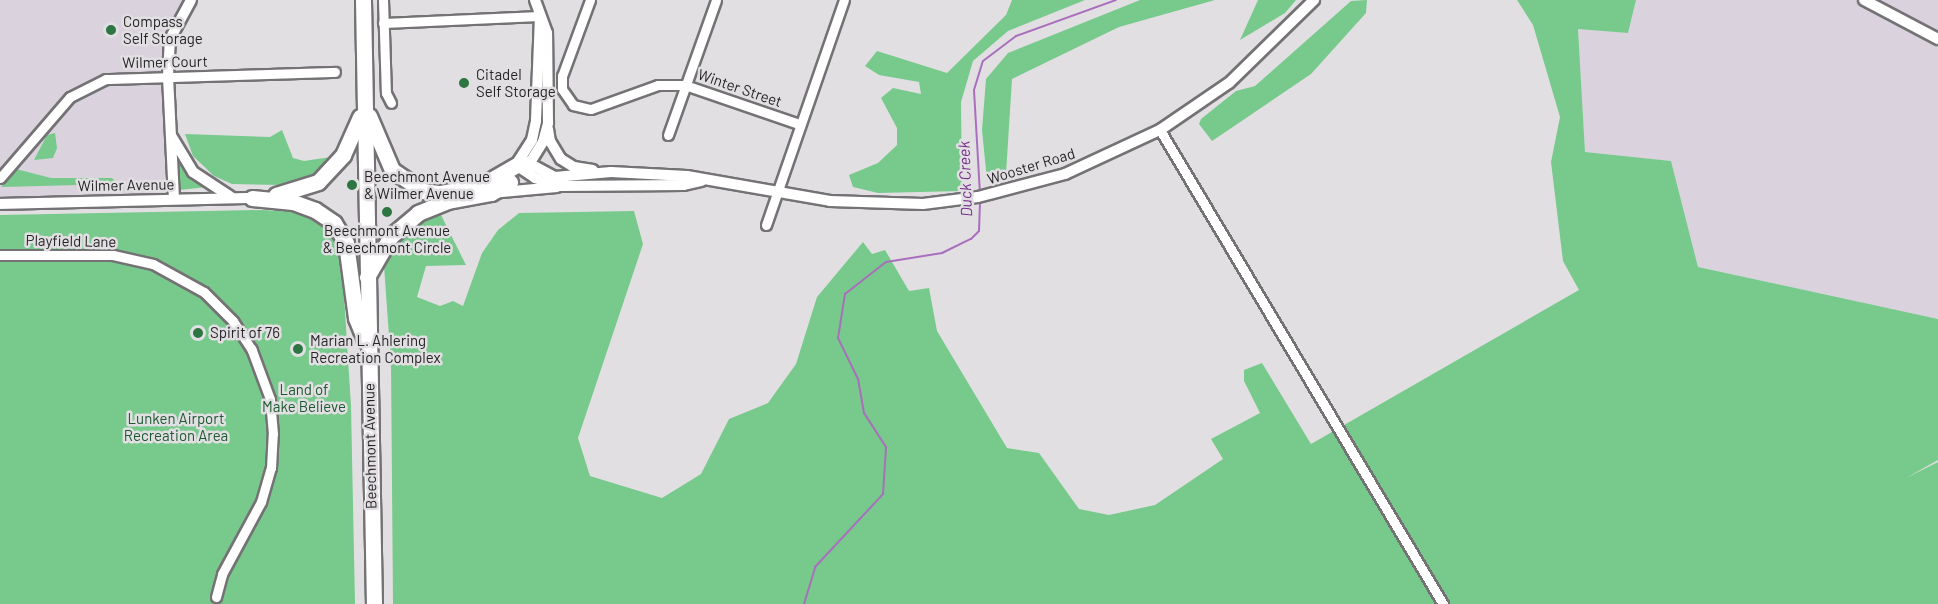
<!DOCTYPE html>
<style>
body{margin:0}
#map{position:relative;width:1938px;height:604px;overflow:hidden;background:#e2dfe3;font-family:Barlow,sans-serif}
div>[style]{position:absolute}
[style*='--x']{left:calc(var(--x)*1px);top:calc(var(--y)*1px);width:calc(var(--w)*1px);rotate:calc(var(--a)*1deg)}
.built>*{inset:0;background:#dad2dd}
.green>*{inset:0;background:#77ca8b}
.stream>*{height:2px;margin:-1px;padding:0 1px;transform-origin:1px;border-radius:1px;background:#a96fbd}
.roads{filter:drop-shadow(2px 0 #747275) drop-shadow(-2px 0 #747275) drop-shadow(0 2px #747275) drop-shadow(0 -2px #747275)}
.minor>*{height:9px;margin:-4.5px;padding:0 4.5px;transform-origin:4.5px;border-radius:4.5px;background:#fff}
.tertiary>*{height:10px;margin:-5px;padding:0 5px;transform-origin:5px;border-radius:5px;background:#fff}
.trunk>*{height:15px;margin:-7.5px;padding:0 7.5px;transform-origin:7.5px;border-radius:7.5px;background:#fff}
.dots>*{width:16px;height:16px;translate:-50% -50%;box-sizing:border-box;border:3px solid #e2dfe3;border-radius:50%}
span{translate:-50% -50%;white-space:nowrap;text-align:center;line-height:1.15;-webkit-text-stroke:5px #e2dfe3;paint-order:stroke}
.poi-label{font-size:15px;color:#252426}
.left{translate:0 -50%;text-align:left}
.street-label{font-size:15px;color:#252426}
.park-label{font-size:15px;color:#1b5a2f}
.water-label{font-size:16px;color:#762e8d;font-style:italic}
</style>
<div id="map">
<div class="built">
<div style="clip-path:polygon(0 0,191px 0,170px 39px,174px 199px,0 203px)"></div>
<div style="clip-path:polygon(1636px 0,1938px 0,1938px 319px,1698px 267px,1671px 161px,1585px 152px,1578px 29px,1628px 33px)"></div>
</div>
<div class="green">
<div style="clip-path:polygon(1012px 0,1085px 0,1008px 31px,973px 61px,961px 102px,962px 191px,878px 193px,853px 187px,849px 175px,878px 163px,897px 145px,897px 128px,881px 98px,893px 88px,921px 94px,919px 82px,879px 75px,865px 66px,877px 51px,947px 73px,1006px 15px)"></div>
<div style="clip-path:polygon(1140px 0,1215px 0,1119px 27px,1012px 79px,1006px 174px,987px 180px,982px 130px,986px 79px,1008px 53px)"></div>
<div style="clip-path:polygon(1258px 0,1296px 0,1285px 13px,1240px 40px)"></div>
<div style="clip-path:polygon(1367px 0,1366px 13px,1311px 74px,1212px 141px,1199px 124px,1201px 119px,1236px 91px,1255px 86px,1351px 1px)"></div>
<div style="clip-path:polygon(1517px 0,1636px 0,1628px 33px,1578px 29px,1585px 152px,1671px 161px,1698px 267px,1938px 319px,1938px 460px,1906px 478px,1938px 462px,1938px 604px,393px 604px,391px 364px,383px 252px,436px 205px,466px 265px,426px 266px,417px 297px,440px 306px,453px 301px,463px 306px,482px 253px,498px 230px,519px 213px,634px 211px,643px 244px,578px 438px,590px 476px,662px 498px,701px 474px,729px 419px,768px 403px,796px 364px,817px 297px,863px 242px,872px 254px,885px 250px,909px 291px,929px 288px,937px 331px,1007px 448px,1039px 453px,1079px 509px,1109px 515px,1155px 505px,1223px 459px,1211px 439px,1260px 413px,1244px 381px,1244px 370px,1262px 363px,1311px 444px,1579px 290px,1563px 261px,1551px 162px,1560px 117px,1533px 25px)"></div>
<div style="clip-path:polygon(282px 130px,293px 158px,304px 161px,331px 157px,310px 177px,281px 185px,232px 184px,214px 176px,193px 156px,185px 134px,270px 137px)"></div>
<div style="clip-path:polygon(55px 133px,57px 148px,53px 158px,34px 160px,47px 135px)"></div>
<div style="clip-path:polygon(180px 160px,207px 187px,180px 190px)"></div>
<div style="clip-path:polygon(16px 169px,51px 178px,112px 178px,118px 184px,1px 187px)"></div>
<div style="clip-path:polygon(262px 210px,299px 212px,315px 218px,330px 232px,342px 264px,351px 406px,355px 604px,0 604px,0 215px)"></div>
</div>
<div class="stream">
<div style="--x:0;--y:170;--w:7;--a:-45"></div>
<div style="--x:980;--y:194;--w:104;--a:-93.3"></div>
<div style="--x:974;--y:90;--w:30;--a:-73"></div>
<div style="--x:983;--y:61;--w:41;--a:-37.1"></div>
<div style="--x:1016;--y:36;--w:106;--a:-19.8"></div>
<div style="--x:804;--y:604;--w:39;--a:-73"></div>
<div style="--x:815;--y:567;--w:100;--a:-47"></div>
<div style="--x:883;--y:494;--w:47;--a:-86.3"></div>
<div style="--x:886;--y:447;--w:40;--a:-122.9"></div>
<div style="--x:864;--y:413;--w:35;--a:-100"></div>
<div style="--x:858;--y:379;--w:46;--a:-116"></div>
<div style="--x:838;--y:338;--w:45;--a:-81"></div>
<div style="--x:845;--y:294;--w:52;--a:-38"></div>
<div style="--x:886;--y:262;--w:57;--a:-9.1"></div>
<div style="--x:942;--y:253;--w:32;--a:-26"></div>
<div style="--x:971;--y:239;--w:11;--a:-45"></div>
<div style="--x:979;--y:231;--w:32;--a:-88"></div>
</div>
<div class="roads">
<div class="minor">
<div style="--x:383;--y:0;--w:93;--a:88.2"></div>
<div style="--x:386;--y:93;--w:11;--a:63"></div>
<div style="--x:590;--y:0;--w:81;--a:110.2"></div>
<div style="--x:562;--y:76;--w:13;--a:90"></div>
<div style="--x:562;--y:89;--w:19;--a:55"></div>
<div style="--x:573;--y:105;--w:18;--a:13"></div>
<div style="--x:591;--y:109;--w:71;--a:-19.7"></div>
<div style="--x:658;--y:85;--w:27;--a:0"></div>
<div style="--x:685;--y:85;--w:120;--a:18.9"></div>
<div style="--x:383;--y:23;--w:157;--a:-2.6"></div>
<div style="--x:1160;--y:130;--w:552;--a:59.16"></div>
<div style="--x:668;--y:135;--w:143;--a:-70.4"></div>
<div style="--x:0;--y:178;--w:107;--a:-49.2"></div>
<div style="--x:70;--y:97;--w:40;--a:-26.6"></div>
<div style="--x:106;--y:79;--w:229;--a:-1.8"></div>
<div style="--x:766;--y:225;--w:238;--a:-70.9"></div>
<div style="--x:0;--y:255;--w:113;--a:0"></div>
<div style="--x:113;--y:255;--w:41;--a:12.7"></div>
<div style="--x:153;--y:264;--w:58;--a:28.8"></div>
<div style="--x:204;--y:292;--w:41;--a:45"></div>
<div style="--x:233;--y:321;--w:35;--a:57"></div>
<div style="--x:216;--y:597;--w:24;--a:-75"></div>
<div style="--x:222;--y:574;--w:82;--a:-61.6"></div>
<div style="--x:261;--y:502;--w:35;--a:-74"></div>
<div style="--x:271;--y:468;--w:34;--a:-87"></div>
<div style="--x:273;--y:434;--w:35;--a:-95"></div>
<div style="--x:270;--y:399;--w:54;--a:-110.4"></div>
</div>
<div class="tertiary">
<div style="--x:1864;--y:0;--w:84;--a:27.8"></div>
<div style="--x:540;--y:16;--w:105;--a:92.2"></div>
<div style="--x:536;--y:121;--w:19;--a:102"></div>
<div style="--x:532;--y:140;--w:30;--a:123"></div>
<div style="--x:516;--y:165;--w:23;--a:34"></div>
<div style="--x:535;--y:178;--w:26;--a:18"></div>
<div style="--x:560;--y:186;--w:124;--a:-0.5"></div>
<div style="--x:684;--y:185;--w:18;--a:-13"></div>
<div style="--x:548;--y:129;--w:12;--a:81"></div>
<div style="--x:550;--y:141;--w:21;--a:59"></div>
<div style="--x:561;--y:159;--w:15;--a:32"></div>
<div style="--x:574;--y:167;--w:19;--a:9"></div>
<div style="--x:172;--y:137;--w:41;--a:59"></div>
<div style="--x:193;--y:172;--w:45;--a:33.3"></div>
<div style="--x:521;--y:159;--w:38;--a:28"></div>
<div style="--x:555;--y:177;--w:56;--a:-5.1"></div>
<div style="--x:611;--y:172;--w:76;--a:3"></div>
<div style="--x:687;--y:176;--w:145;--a:9.9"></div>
<div style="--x:830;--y:201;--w:93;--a:1.8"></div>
<div style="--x:923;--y:204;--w:55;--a:-7.3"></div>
<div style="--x:978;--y:197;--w:90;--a:-14.8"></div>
<div style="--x:1065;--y:174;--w:105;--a:-24.9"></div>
<div style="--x:1160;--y:130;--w:83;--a:-34.3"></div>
<div style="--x:1229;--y:83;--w:119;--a:-44.3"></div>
<div style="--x:526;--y:169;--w:32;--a:-58"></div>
<div style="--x:543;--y:142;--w:20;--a:-75"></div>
<div style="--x:548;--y:123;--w:90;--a:-90.6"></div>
<div style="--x:547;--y:33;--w:35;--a:-110"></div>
<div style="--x:491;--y:193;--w:66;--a:-5.2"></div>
<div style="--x:174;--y:199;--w:123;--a:-92.8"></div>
<div style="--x:168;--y:76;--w:37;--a:-87"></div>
<div style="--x:170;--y:39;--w:44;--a:-61.7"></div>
<div style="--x:0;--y:204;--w:252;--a:-1.4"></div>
</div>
<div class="trunk">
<div style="--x:363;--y:0;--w:604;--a:88.96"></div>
<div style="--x:369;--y:116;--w:59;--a:66.9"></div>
<div style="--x:392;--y:170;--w:37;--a:34"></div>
<div style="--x:423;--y:191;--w:17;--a:7"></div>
<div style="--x:440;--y:193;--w:43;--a:-10.8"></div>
<div style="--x:482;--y:185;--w:39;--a:-30"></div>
<div style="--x:276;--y:195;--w:44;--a:-17.2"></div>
<div style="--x:318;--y:182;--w:37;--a:-47"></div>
<div style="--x:343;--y:155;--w:42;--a:-65.9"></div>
<div style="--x:252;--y:198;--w:41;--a:5.6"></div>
<div style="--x:293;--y:202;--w:23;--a:20"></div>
<div style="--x:315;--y:210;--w:23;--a:34"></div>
<div style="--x:334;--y:223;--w:23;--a:59"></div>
<div style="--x:346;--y:243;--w:76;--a:82.4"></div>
<div style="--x:356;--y:318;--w:24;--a:68"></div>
<div style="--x:367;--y:277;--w:48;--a:-59.7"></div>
<div style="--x:391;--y:236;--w:35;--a:-40"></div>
<div style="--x:418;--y:213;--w:32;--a:-22"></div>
<div style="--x:448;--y:201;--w:44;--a:-10.5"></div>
<div style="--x:491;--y:193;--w:22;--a:-30"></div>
</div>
</div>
<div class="dots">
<div style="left:111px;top:30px;background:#2d7543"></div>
<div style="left:464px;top:83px;background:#2d7543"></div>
<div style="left:352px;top:185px;background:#2d7543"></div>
<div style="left:387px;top:212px;background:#2d7543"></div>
<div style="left:198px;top:333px;background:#2d7543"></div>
<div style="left:298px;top:349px;background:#2d7543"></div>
</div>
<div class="poi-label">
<span class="left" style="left:123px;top:30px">Compass<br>Self Storage</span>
<span class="left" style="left:476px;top:83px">Citadel<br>Self Storage</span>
<span class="left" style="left:364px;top:185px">Beechmont Avenue<br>&amp; Wilmer Avenue</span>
<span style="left:387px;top:239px">Beechmont Avenue<br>&amp; Beechmont Circle</span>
<span class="left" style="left:210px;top:333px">Spirit of 76</span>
<span class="left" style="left:310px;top:349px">Marian L. Ahlering<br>Recreation Complex</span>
</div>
<div class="street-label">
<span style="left:165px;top:62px;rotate:-1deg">Wilmer Court</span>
<span style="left:740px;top:88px;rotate:19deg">Winter Street</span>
<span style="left:1031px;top:166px;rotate:-17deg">Wooster Road</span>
<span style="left:126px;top:185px;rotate:-1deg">Wilmer Avenue</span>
<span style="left:71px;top:241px;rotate:1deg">Playfield Lane</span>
<span style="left:370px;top:446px;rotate:-91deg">Beechmont Avenue</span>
</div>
<div class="park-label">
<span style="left:304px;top:398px">Land of<br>Make Believe</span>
<span style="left:176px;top:427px">Lunken Airport<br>Recreation Area</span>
</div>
<div class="water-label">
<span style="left:965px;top:179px;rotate:-92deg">Duck Creek</span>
</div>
</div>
